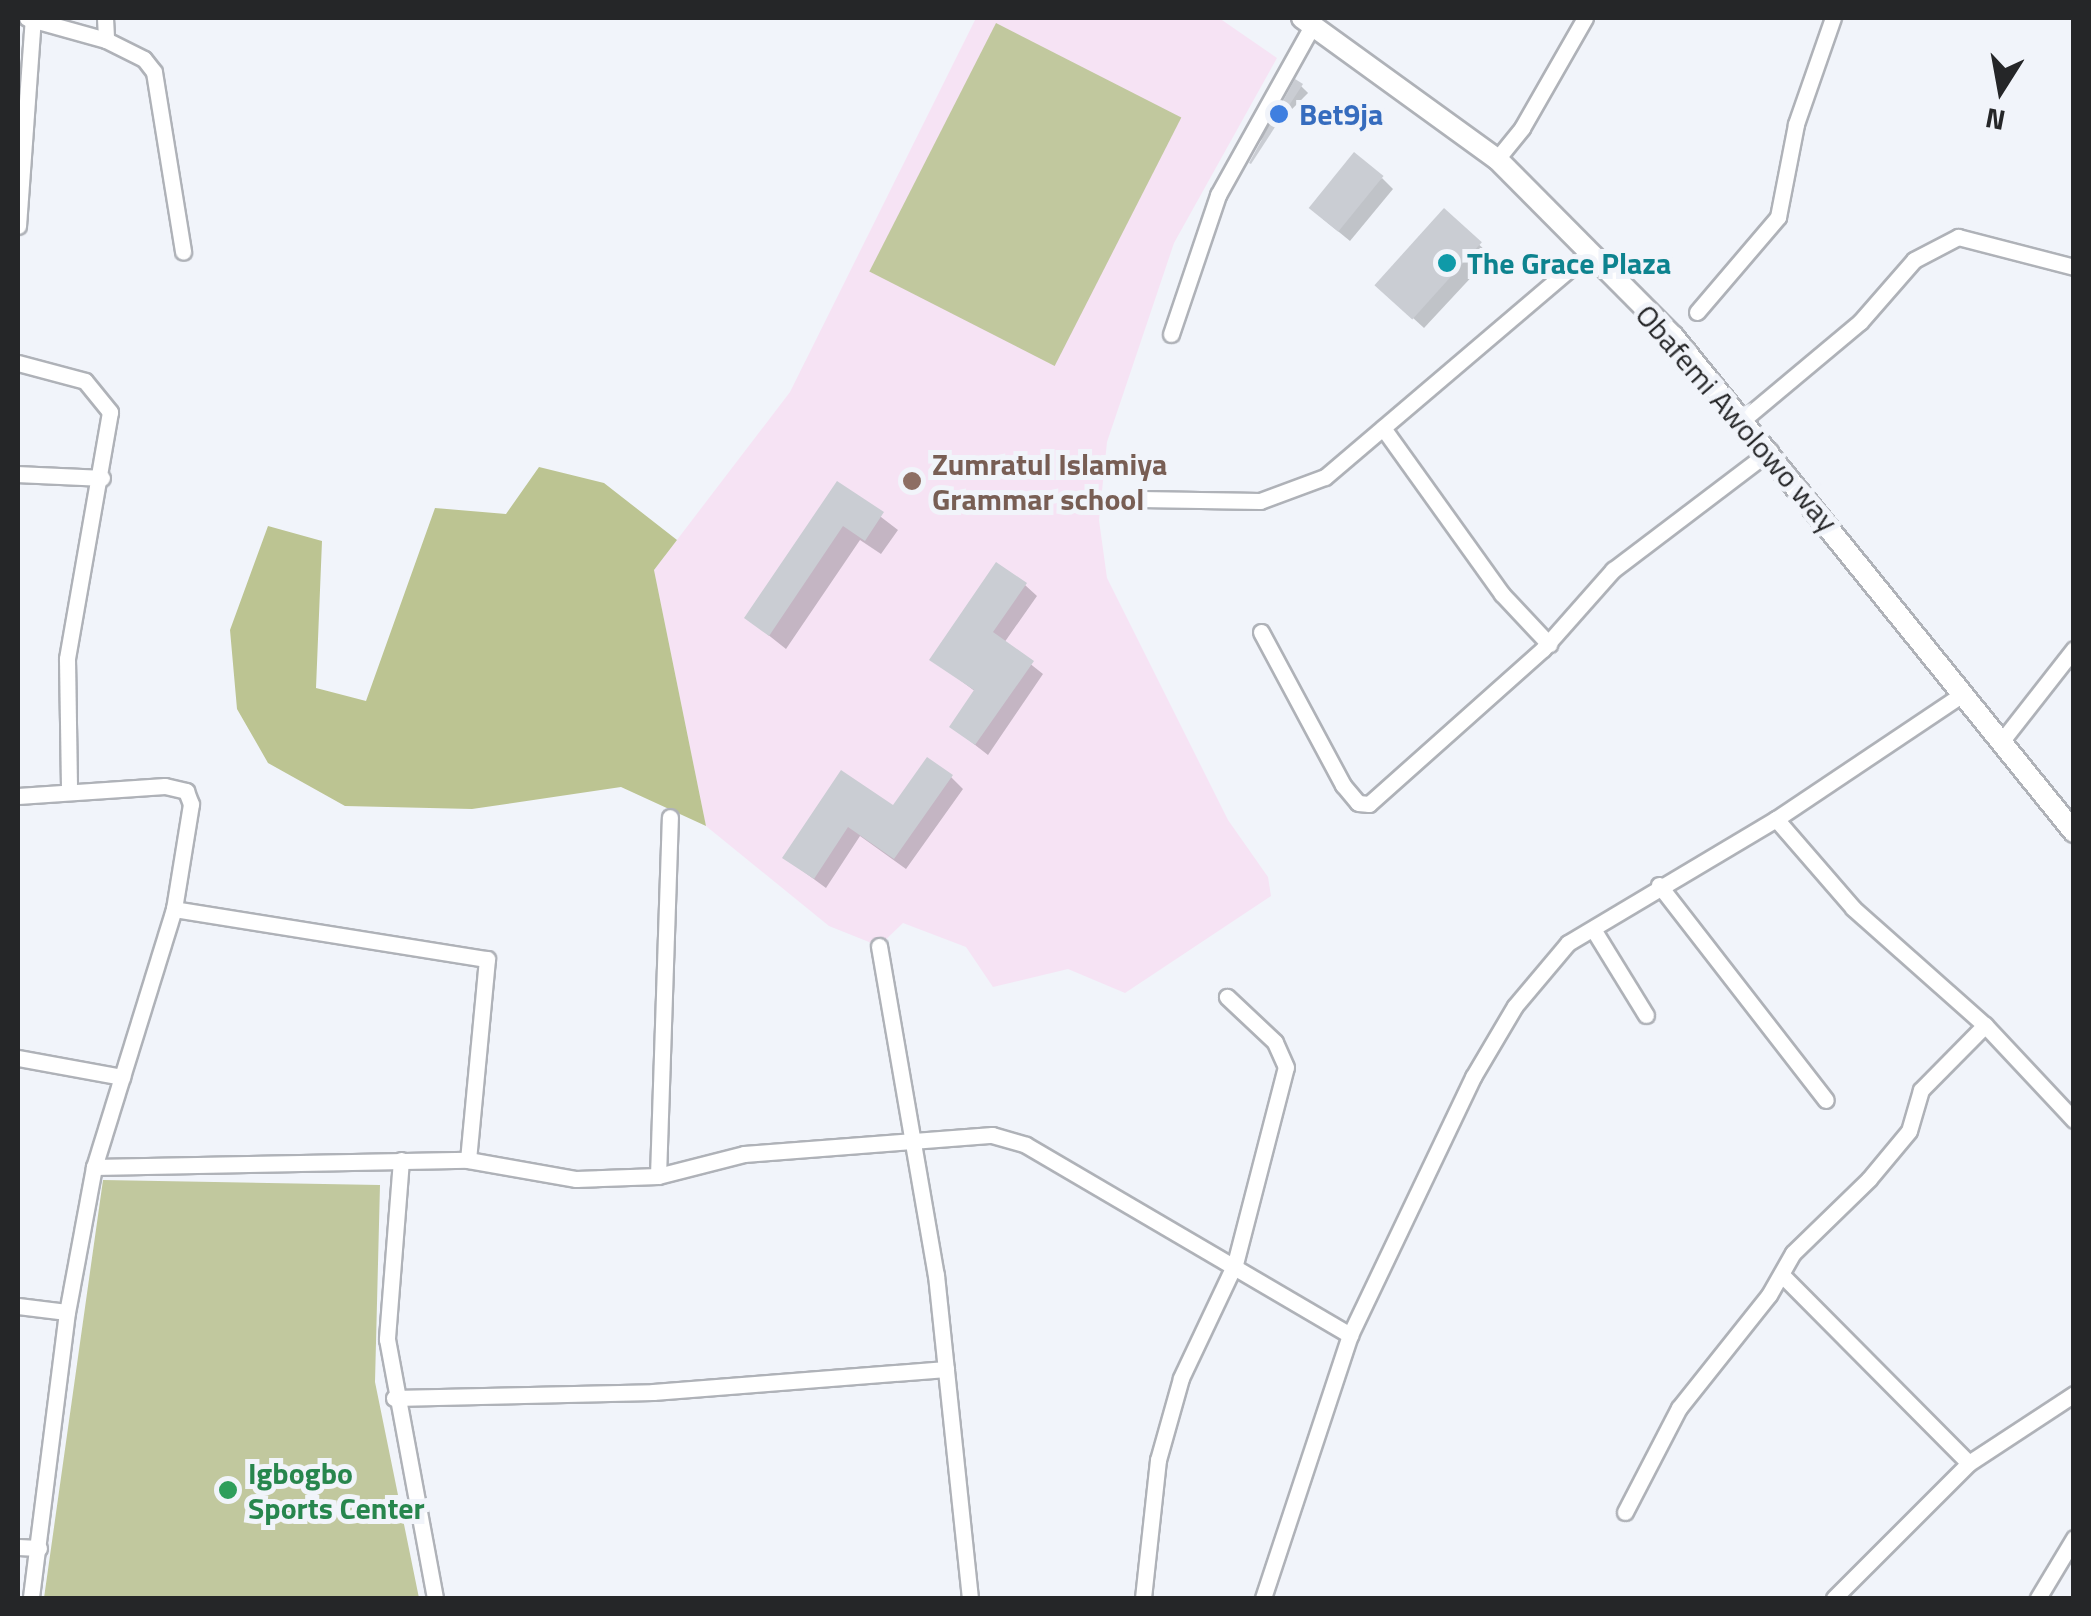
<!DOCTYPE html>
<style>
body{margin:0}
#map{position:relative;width:2091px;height:1616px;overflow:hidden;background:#f1f4fa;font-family:"Titillium Web",sans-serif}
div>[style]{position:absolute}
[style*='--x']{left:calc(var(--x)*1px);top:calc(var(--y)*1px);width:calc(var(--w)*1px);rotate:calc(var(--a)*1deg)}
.education>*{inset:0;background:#f6e3f4}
.green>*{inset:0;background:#c1c89e;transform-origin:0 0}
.forest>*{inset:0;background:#bcc492}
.shadow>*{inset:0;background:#0003;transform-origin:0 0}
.building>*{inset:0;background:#cacdd3;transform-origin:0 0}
.roads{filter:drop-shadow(2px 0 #afb2b8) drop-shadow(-2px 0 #afb2b8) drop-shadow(0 2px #afb2b8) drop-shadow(0 -2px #afb2b8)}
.street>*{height:15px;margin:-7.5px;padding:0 7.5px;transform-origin:7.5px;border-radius:7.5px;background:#fff}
.secondary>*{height:20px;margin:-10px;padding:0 10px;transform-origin:10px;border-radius:10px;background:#fff}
.dots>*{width:28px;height:28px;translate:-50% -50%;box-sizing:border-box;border:5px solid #f1f4fa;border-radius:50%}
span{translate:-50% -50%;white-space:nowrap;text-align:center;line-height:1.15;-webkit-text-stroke:10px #f1f4fa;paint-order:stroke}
.shop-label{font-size:30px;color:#366cbe;font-weight:700}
.left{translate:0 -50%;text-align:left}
.culture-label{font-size:30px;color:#0d838f;font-weight:700}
.street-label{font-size:30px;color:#252628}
.education-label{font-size:30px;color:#785e54;font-weight:700}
.leisure-label{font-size:30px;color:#27864d;font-weight:700}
.frame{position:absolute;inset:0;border:20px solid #252628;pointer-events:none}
.north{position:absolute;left:1951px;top:40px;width:100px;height:100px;-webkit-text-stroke:8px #f1f4fa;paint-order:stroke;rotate:191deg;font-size:28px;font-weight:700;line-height:40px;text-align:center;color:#252628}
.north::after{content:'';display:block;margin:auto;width:35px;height:45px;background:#252628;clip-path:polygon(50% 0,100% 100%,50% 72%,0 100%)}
</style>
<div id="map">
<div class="education">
<div style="clip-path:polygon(976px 18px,1219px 18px,1277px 58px,1174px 243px,1107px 442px,1099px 520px,1107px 578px,1228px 820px,1268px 877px,1271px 896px,1125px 993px,1068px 969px,993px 987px,966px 947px,903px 923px,879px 946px,829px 926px,706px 826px,654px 570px,790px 392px)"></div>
</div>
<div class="green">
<div style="left:996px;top:23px;width:208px;height:279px;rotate:27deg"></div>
<div style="clip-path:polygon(103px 1180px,380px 1185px,375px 1382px,419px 1598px,44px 1598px)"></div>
</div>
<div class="forest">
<div style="clip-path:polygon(539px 467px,604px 483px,677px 540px,654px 570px,706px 826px,621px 787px,472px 809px,345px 806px,268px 763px,237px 709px,230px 630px,268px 526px,322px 541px,316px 688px,366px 701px,435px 508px,506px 514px)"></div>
</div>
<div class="shadow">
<div style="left:1301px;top:86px;width:10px;height:90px;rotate:45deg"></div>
<div style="clip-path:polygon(1382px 178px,1393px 189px,1350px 241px,1323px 219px)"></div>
<div style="clip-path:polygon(1444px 211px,1491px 256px,1424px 328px,1388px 295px)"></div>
<div style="clip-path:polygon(838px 484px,898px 530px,881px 554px,860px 540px,786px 649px,747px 618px)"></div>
<div style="clip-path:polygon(1025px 585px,1037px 596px,1004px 643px,1043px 674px,988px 755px,952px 727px,976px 692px,932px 659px)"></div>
<div style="clip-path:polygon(841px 774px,894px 808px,951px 777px,963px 789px,906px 869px,860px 836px,826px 888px,785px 858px)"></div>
</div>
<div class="building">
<div style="clip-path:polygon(1295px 79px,1303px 84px,1251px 164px,1249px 163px)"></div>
<div style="left:1354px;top:152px;width:38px;height:72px;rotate:39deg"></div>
<div style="left:1444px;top:208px;width:51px;height:104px;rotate:42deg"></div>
<div style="clip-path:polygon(837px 481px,884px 512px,865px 541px,843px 526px,769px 636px,744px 618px)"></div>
<div style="clip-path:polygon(996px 562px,1027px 583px,993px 632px,1034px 661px,975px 745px,949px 727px,974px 690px,929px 660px)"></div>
<div style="clip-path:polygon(927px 757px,953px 775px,894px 859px,848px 827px,814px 879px,782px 858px,841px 770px,893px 805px)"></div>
</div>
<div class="roads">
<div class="street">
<div style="--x:27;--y:18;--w:82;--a:15.6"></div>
<div style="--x:106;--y:40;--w:42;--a:26.6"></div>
<div style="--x:144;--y:59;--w:16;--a:52"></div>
<div style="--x:154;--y:72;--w:182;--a:80.8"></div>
<div style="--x:105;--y:18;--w:22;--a:87"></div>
<div style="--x:1497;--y:159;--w:40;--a:-51"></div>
<div style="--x:1522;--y:128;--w:127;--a:-60.2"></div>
<div style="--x:18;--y:226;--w:208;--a:-85.9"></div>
<div style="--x:1697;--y:312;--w:125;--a:-49.5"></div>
<div style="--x:1778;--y:217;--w:95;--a:-79"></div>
<div style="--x:1796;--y:124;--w:112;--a:-70.8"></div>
<div style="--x:1171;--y:334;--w:147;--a:-71.3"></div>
<div style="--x:1218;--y:195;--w:196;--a:-60.9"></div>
<div style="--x:18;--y:363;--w:69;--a:15"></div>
<div style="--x:85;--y:381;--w:40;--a:51"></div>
<div style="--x:110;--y:412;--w:251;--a:99.9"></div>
<div style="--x:67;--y:659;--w:133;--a:89.1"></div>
<div style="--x:1744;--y:419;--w:151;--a:-39.9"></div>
<div style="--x:1860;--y:322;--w:82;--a:-48.9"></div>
<div style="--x:1914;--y:260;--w:50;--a:-27.6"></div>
<div style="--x:1958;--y:237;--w:120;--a:14.5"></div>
<div style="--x:1383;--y:428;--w:204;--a:54.4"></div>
<div style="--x:1502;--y:594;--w:69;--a:46.8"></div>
<div style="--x:18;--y:474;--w:84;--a:2.7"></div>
<div style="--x:1140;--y:499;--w:120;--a:1"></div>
<div style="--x:1260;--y:501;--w:69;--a:-20.3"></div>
<div style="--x:1325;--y:477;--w:347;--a:-40.4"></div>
<div style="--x:1261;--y:632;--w:174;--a:61.8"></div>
<div style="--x:1343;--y:785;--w:23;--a:50"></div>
<div style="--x:1358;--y:803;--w:11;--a:5"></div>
<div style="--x:1369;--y:804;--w:233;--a:-41.7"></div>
<div style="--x:1543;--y:649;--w:106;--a:-48.5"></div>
<div style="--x:1613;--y:570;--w:197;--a:-37.2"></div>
<div style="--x:2001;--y:742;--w:118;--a:-51.9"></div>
<div style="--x:18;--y:796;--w:147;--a:-3.9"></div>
<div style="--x:165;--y:786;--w:22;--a:13"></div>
<div style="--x:186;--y:791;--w:14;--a:69"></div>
<div style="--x:191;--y:804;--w:106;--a:99.2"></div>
<div style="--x:174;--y:909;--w:270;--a:107.2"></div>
<div style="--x:94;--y:1167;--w:147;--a:100.5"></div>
<div style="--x:67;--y:1312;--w:288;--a:97.2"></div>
<div style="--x:1776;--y:819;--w:118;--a:49.1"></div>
<div style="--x:1853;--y:908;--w:176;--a:41.6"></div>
<div style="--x:1985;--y:1025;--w:130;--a:46.9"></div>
<div style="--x:1659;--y:885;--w:272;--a:52.2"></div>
<div style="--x:174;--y:909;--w:317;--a:9.1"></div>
<div style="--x:487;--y:959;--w:202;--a:95.4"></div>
<div style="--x:1593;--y:929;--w:101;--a:58.4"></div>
<div style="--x:879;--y:946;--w:334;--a:80.2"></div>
<div style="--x:936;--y:1275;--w:325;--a:84"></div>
<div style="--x:18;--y:1058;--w:106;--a:10.4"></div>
<div style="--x:401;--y:1160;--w:180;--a:94.5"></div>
<div style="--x:387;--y:1339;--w:263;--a:79.5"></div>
<div style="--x:94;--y:1167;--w:374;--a:-1.1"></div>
<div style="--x:468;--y:1160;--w:110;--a:10"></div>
<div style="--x:576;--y:1179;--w:82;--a:-2.1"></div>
<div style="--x:658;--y:1176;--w:89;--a:-14.3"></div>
<div style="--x:744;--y:1154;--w:249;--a:-4.4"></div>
<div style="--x:992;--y:1135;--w:35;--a:16"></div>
<div style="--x:1026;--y:1145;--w:376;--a:30.4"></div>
<div style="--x:658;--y:1176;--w:359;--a:-88.1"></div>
<div style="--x:1782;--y:1275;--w:265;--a:45.2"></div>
<div style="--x:18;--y:1306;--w:49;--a:7"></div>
<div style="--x:394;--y:1398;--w:259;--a:-1.3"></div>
<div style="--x:653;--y:1392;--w:294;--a:-4.5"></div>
<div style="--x:1625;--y:1512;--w:117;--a:-62.6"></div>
<div style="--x:1679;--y:1408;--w:144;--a:-51.5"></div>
<div style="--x:1769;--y:1295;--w:48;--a:-60.3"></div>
<div style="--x:1793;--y:1253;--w:106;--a:-44.2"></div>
<div style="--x:1869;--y:1179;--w:62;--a:-50.2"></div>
<div style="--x:1909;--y:1131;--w:43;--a:-73.7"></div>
<div style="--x:1921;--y:1090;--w:91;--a:-45.4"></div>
<div style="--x:18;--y:1547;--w:21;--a:3"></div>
<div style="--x:1143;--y:1598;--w:139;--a:-83.8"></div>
<div style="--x:1158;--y:1460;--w:85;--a:-74.3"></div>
<div style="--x:1181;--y:1378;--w:126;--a:-64.7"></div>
<div style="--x:1235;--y:1264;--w:203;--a:-75.5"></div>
<div style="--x:1286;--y:1067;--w:27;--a:-114"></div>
<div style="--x:1275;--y:1042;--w:66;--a:-136.8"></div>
<div style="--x:1263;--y:1598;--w:277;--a:-71.7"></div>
<div style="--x:1350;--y:1335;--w:286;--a:-64.5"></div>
<div style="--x:1473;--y:1077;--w:82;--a:-59.4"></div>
<div style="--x:1515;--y:1006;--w:82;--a:-49.9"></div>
<div style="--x:1568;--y:943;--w:242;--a:-30.8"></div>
<div style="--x:1776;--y:819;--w:226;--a:-33.8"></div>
<div style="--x:1834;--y:1598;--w:191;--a:-45"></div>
<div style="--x:1969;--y:1463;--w:126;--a:-33.3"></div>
<div style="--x:2038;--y:1598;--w:70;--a:-59"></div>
</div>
<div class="secondary">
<div style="--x:1302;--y:18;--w:241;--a:35.9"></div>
<div style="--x:1497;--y:159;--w:250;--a:45.2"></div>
<div style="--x:1673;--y:336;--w:638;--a:51.05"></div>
</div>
</div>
<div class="dots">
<div style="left:1279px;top:114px;background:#3f7fe0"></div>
<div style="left:1447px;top:263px;background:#0f9aa8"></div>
<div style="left:912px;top:481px;background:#8d6e63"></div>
<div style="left:228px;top:1490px;background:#2e9e5b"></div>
</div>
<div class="shop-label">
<span class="left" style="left:1299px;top:114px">Bet9ja</span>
</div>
<div class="culture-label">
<span class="left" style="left:1467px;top:263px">The Grace Plaza</span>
</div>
<div class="street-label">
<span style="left:1737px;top:418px;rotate:49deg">Obafemi Awolowo way</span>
</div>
<div class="education-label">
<span class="left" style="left:932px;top:481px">Zumratul Islamiya<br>Grammar school</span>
</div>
<div class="leisure-label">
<span class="left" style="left:248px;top:1490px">Igbogbo<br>Sports Center</span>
</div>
<div class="frame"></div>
<div class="north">N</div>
</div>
